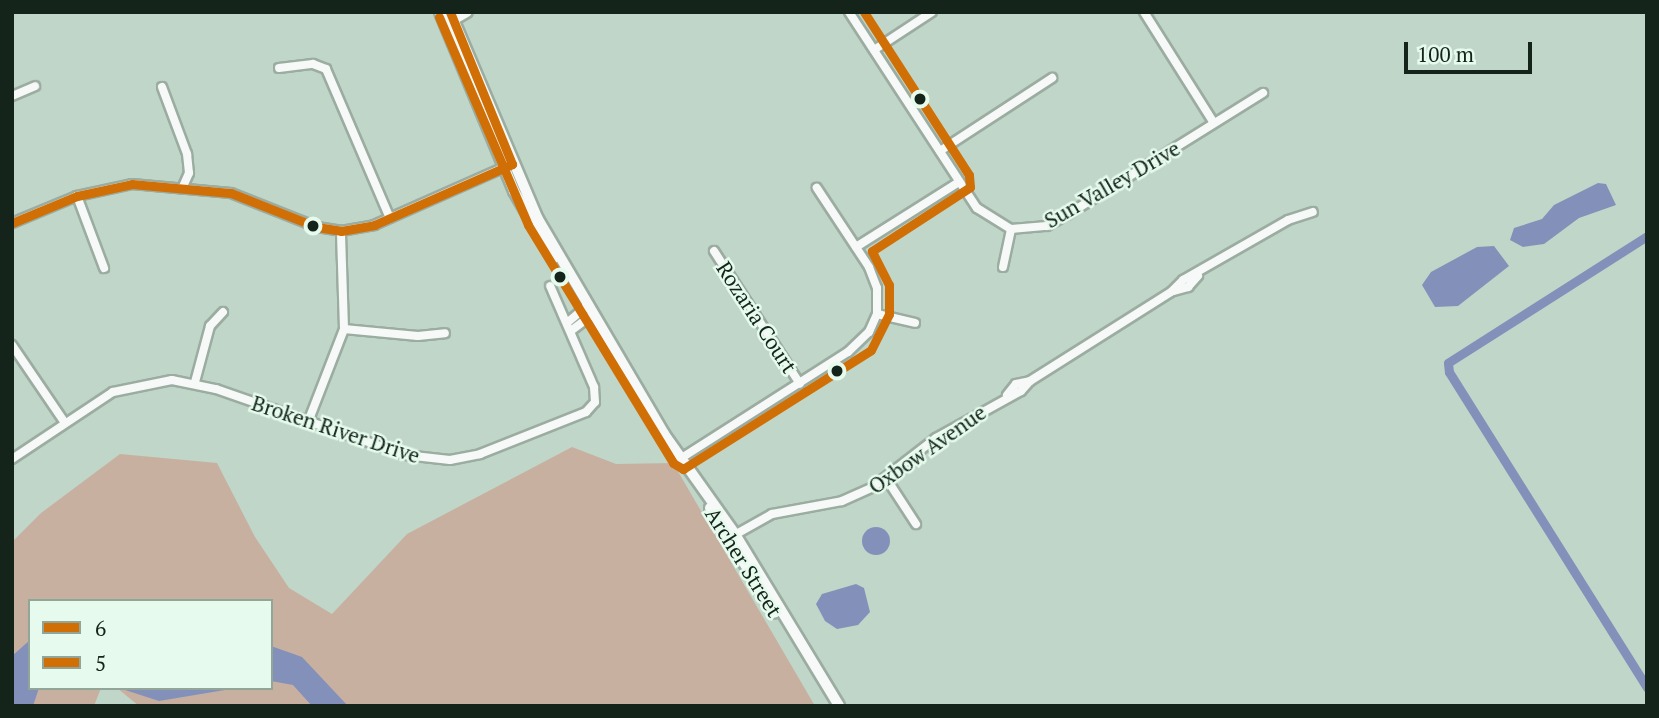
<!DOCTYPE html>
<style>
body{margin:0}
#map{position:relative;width:1659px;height:718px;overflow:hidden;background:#c0d6c8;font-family:"PT Serif",serif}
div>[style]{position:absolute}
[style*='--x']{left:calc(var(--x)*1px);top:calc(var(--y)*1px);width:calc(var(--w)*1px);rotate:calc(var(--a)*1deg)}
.green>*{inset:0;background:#c8b0a0}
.water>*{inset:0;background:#8390ba}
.round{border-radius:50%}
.canal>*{height:9px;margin:-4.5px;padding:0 4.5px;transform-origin:4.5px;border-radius:4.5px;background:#8390ba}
.roads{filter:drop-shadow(2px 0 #9baca1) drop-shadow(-2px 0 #9baca1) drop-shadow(0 2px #9baca1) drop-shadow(0 -2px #9baca1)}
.minor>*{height:8px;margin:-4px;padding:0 4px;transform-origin:4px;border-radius:4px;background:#f6f9f7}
.tertiary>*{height:10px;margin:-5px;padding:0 5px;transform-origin:5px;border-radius:5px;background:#f6f9f7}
.secondary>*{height:10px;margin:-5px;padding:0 5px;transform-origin:5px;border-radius:5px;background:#f6f9f7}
.bus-1>*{height:9px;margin:-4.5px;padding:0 4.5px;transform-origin:4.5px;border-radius:4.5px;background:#d06f05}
.bus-2>*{height:9px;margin:-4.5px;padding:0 4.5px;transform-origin:4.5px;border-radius:4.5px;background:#d06f05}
.dots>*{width:19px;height:19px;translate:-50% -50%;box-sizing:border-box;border:4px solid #e6fbed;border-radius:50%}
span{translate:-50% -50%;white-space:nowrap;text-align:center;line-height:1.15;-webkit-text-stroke:5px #e6fbed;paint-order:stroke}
.street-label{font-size:21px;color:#14241a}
.frame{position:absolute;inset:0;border:14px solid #14241a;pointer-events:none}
.legend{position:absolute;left:28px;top:599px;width:245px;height:91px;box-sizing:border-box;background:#e6fbed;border:2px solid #92a599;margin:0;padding:9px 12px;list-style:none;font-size:21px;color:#14241a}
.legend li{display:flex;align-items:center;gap:14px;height:35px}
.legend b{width:35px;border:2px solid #92a599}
.scale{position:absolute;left:1404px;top:42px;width:128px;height:32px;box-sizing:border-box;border:4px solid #14241a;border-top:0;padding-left:9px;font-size:21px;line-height:24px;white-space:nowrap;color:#14241a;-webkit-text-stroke:5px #e6fbed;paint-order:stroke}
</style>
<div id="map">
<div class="green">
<div style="clip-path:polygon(572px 447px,616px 464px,673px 463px,815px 706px,139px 706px,117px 688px,271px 688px,271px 601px,30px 601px,30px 688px,101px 688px,94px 706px,12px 706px,12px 542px,41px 513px,120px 454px,217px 463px,255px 537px,289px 588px,332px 614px,407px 534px)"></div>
</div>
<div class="water">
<div style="clip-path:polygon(1598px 183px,1606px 184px,1616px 205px,1579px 218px,1544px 244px,1523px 247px,1510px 240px,1514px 228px,1542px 219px,1554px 205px)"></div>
<div style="clip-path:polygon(1494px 246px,1509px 266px,1458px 306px,1435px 307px,1422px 285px,1431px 272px,1477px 247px)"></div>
<div class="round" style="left:862px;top:527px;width:28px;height:28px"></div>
<div style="clip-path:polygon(856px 584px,864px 588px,870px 612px,858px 625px,837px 629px,825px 621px,816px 604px,822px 594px)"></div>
<div style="clip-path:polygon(30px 640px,30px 688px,39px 688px,33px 706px,12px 706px,12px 656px)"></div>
<div style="clip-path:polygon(271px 646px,302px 657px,348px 706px,312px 706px,293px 685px,271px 681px)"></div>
<div style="clip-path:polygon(119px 688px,237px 688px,159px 701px)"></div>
</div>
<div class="canal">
<div style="--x:1647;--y:236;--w:236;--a:147.5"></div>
<div style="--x:1448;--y:363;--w:9;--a:84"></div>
<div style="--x:1449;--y:372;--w:373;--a:57.9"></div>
</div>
<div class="roads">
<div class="minor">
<div style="--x:849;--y:12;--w:234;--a:56.9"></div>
<div style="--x:977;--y:208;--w:40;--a:32"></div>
<div style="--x:1011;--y:229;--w:36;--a:-5"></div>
<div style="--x:1047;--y:226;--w:23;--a:-29"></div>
<div style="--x:1067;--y:215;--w:231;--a:-31.9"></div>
<div style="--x:1144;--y:12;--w:131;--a:57.8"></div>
<div style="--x:874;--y:50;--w:69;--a:-33.2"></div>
<div style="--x:279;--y:68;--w:34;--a:-7"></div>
<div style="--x:313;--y:64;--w:14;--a:21"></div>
<div style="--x:326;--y:69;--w:162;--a:66.8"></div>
<div style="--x:162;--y:87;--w:72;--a:69.5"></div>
<div style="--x:187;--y:154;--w:19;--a:84"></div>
<div style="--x:189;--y:173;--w:17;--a:114"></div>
<div style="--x:12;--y:96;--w:25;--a:-23"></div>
<div style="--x:940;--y:151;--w:134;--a:-33.1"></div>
<div style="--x:77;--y:196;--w:77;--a:69.4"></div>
<div style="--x:12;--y:223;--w:70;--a:-22.6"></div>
<div style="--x:77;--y:196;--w:56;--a:-12.3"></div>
<div style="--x:132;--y:184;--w:99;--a:5.2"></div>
<div style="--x:231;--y:193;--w:92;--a:21.6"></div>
<div style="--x:317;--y:227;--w:24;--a:9"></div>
<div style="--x:341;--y:231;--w:34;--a:-10"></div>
<div style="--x:374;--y:225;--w:145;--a:-23.9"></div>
<div style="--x:856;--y:247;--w:122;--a:-32.3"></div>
<div style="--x:714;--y:251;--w:158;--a:57.1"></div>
<div style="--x:1003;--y:267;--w:39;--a:-78"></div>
<div style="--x:1174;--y:291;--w:15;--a:-16"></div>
<div style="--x:1188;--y:287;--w:15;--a:-48"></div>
<div style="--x:877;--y:314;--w:39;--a:13"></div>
<div style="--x:568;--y:322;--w:25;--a:-40"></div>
<div style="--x:344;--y:329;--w:74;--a:5.4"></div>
<div style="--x:418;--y:336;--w:27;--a:-6"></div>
<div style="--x:572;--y:330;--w:26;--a:-37"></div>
<div style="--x:12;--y:345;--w:94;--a:55.8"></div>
<div style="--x:195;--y:382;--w:58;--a:-75"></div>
<div style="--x:210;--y:326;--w:19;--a:-47"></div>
<div style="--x:1007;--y:395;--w:14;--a:-51"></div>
<div style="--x:1016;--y:384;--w:14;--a:-12"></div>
<div style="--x:308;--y:422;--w:100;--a:-68.8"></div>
<div style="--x:344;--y:329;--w:98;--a:-91.8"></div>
<div style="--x:683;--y:457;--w:196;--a:-32.5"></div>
<div style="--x:848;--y:352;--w:29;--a:-44"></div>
<div style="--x:869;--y:332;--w:20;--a:-66"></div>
<div style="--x:877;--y:314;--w:26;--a:-90"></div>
<div style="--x:877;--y:288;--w:22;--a:-111"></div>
<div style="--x:869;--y:267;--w:95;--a:-123.4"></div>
<div style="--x:12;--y:459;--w:121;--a:-33.6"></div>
<div style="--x:113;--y:392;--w:60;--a:-11.5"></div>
<div style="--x:172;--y:380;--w:45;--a:11.6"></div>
<div style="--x:216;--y:389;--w:200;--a:19.2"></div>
<div style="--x:405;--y:455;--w:45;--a:6.3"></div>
<div style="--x:450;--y:460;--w:31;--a:-11"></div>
<div style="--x:480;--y:454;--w:114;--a:-21.6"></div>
<div style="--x:586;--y:412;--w:13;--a:-48"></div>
<div style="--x:595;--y:402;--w:15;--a:-94"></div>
<div style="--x:594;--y:387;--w:110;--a:-113.5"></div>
<div style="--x:886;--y:478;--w:55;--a:56.9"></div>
<div style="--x:731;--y:537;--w:47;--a:-29.3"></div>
<div style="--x:772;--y:514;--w:71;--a:-10.5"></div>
<div style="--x:842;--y:501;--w:34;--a:-24"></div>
<div style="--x:873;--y:487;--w:80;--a:-37.9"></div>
<div style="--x:936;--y:438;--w:97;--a:-28.9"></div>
<div style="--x:1021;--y:391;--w:13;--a:-48"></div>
<div style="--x:1030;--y:381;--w:167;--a:-32.3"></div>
<div style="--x:1171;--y:292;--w:17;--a:-45"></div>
<div style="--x:1183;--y:280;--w:121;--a:-29.7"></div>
<div style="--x:1288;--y:220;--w:26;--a:-18"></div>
</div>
<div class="tertiary">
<div style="--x:446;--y:24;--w:24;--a:-30"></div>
</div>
<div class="secondary">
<div style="--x:440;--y:12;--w:194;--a:67.5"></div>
<div style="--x:514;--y:191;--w:78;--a:59.8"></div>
<div style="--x:450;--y:12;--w:225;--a:67"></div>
<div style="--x:538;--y:219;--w:249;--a:59.6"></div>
<div style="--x:664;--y:434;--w:123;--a:54.6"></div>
<div style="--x:735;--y:534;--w:201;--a:58.8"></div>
<div style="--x:710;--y:508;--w:123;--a:58.2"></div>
</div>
</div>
<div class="bus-1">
<div style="--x:12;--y:223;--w:70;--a:-22.6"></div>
<div style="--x:77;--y:196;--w:56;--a:-12.3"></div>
<div style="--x:132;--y:184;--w:99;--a:5.2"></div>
<div style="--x:231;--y:193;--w:92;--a:21.6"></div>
<div style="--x:317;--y:227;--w:24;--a:9"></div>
<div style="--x:341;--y:231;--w:34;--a:-10"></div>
<div style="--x:374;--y:225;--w:151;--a:-23.8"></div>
<div style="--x:512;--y:164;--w:164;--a:-112.2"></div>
</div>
<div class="bus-2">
<div style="--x:439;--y:17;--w:226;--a:66.8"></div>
<div style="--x:528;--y:225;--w:279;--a:58.6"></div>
<div style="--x:673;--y:463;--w:12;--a:31"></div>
<div style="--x:683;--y:469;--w:222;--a:-32.3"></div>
<div style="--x:871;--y:350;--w:40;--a:-63.4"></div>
<div style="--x:889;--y:314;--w:29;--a:-90"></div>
<div style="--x:889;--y:285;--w:38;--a:-117"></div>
<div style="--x:872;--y:251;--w:117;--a:-33.1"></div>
<div style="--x:970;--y:187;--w:12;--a:-95"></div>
<div style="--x:969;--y:175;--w:194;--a:-122.8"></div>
</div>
<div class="dots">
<div style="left:920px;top:99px;background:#14241a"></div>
<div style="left:313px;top:226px;background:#14241a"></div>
<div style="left:560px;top:277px;background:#14241a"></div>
<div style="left:837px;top:371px;background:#14241a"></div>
</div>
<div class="street-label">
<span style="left:1112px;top:184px;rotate:-30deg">Sun Valley Drive</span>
<span style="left:757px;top:317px;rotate:57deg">Rozaria Court</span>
<span style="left:336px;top:429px;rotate:18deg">Broken River Drive</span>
<span style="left:927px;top:449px;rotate:-35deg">Oxbow Avenue</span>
<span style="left:744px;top:562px;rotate:58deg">Archer Street</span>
</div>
<div class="frame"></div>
<ul class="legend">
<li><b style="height:9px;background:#d06f05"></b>6</li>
<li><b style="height:9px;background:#d06f05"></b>5</li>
</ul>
<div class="scale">100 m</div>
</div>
